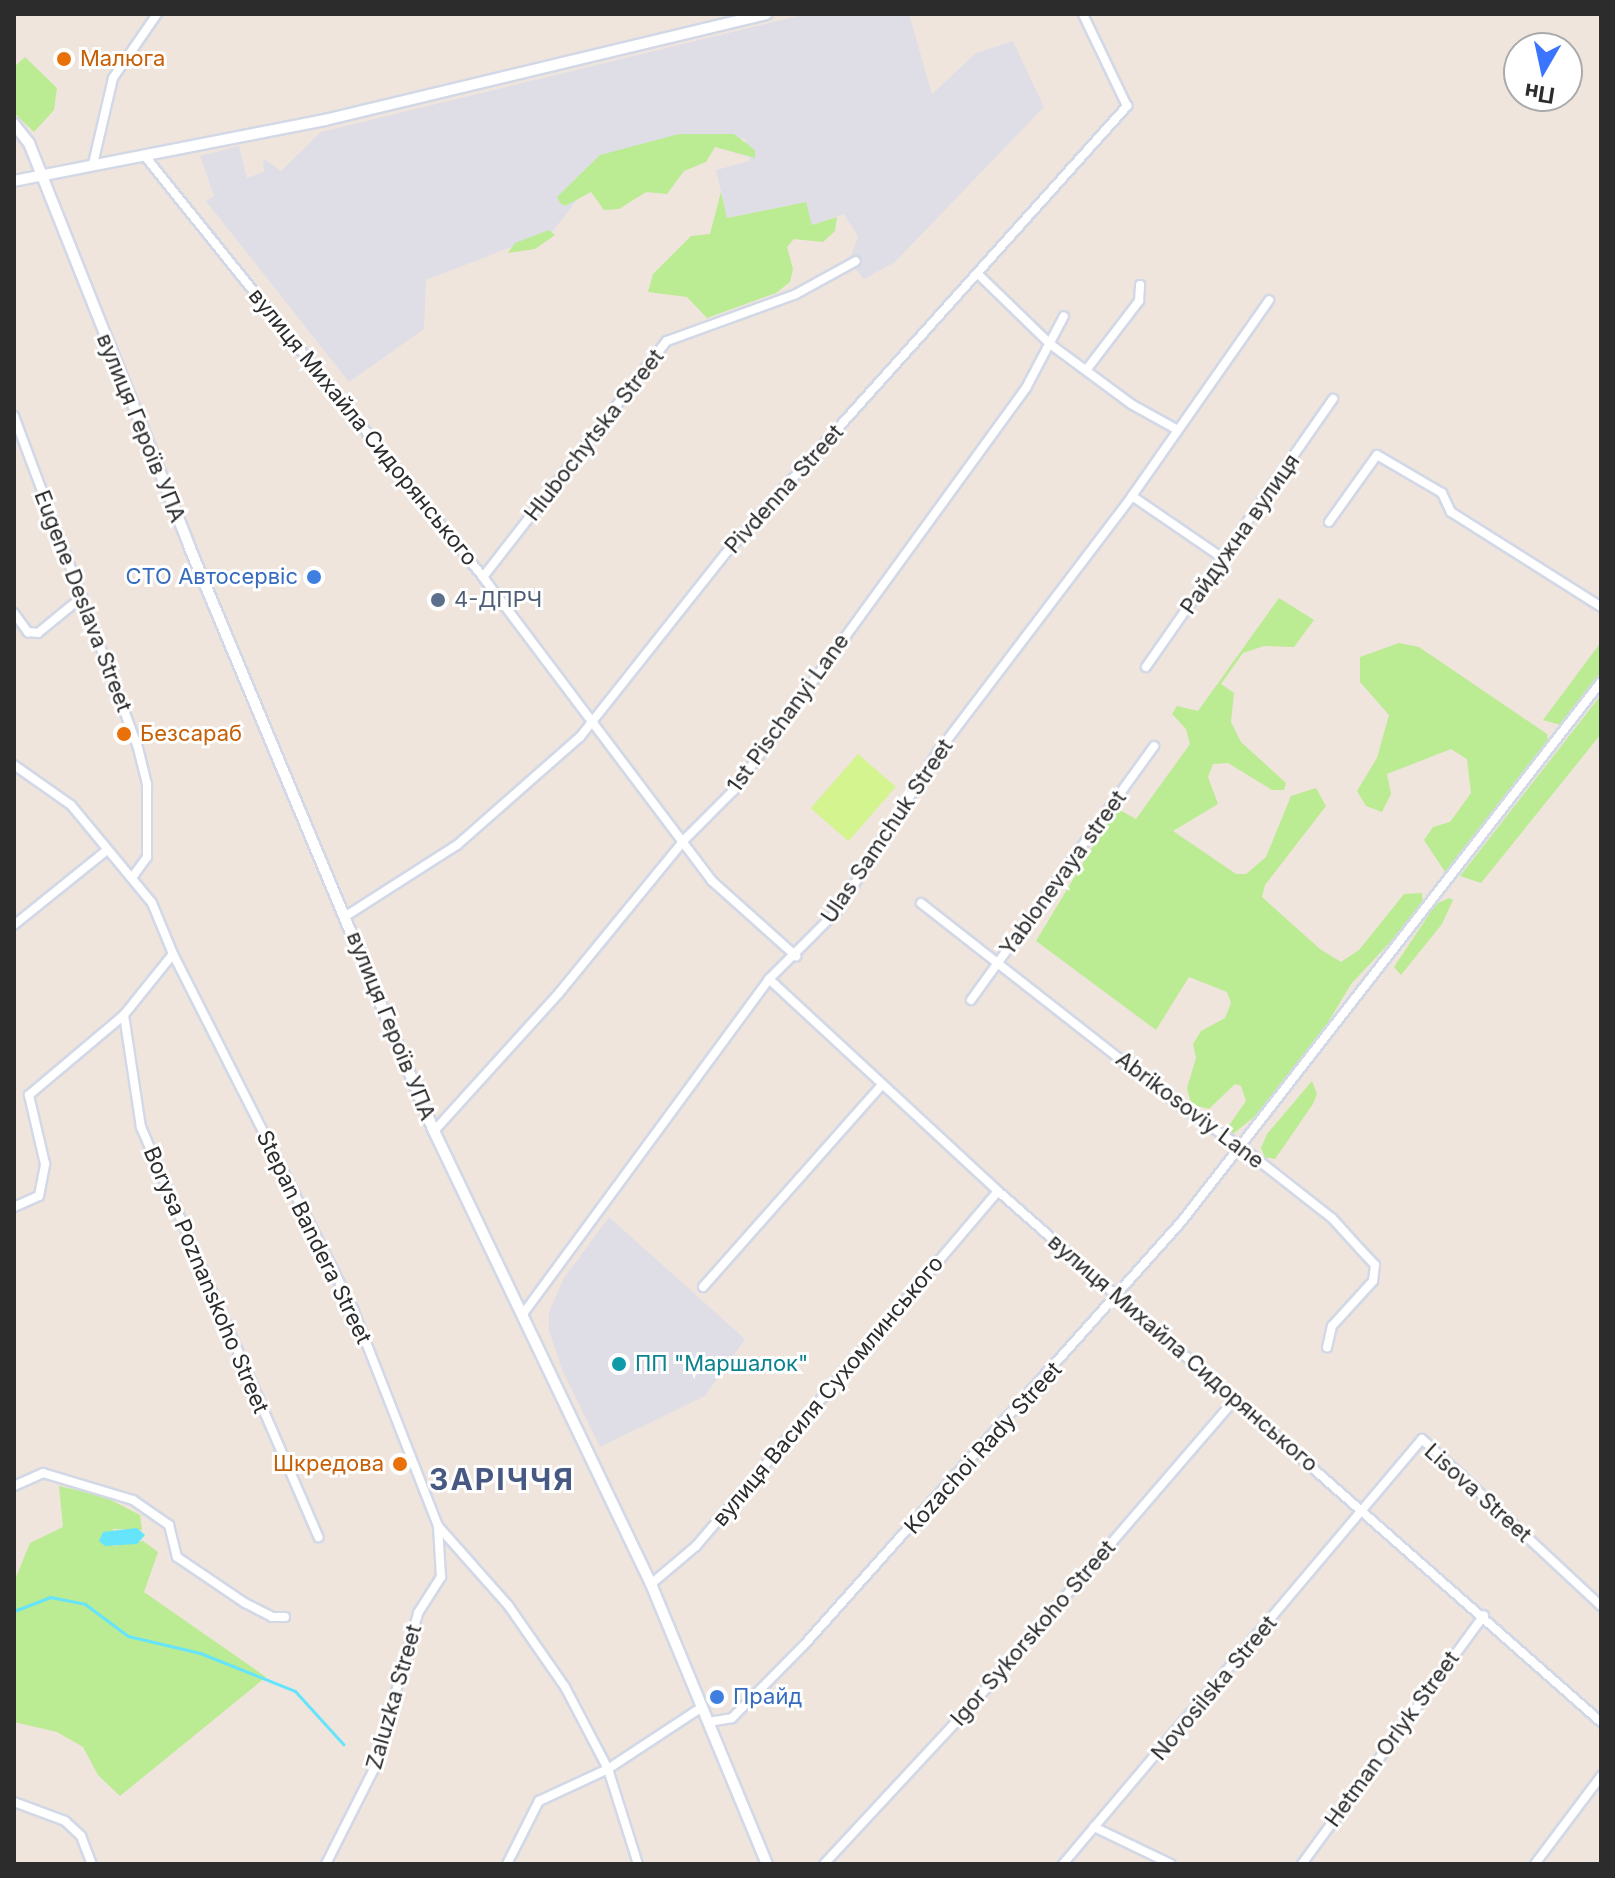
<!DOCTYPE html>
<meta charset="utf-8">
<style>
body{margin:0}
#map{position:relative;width:1615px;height:1878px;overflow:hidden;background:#efe5dd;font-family:Inter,sans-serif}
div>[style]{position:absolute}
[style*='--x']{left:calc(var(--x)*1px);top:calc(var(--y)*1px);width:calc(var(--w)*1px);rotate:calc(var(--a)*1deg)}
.industrial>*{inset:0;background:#dfdee7}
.green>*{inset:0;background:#bbeb93}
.pitch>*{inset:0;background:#d3f48e;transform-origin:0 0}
.water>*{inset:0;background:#65e4fc}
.stream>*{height:3px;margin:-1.5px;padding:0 1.5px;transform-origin:1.5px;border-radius:1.5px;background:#65e4fc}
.roads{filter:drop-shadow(2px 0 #d2d8e6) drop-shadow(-2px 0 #d2d8e6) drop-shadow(0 2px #d2d8e6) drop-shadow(0 -2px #d2d8e6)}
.minor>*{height:8px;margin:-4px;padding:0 4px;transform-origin:4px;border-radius:4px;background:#fff}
.tertiary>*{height:10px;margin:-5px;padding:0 5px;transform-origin:5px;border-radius:5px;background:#fff}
.dots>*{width:22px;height:22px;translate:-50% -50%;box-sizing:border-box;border:4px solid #fff;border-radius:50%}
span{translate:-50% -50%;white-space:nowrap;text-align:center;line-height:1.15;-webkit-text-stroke:6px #fff;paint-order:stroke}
.food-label{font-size:22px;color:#c56008}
.left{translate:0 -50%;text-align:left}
.right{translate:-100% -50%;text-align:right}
.street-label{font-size:22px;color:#2c2c2c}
.shop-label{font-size:22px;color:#366cbe}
.service-label{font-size:22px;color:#4e5e75}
.culture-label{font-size:22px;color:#0d838f}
.district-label{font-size:30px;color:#475882;font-weight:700;letter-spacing:2px}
.frame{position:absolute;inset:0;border:16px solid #2c2c2c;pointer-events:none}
.north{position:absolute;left:1503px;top:32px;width:80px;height:80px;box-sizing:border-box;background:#fff;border:2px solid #ababab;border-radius:50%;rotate:189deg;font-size:22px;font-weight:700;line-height:32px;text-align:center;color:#2c2c2c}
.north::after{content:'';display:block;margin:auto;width:28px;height:36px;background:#3a74ff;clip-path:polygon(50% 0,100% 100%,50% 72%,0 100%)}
</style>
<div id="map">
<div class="industrial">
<div style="clip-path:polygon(806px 14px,909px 14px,932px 94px,976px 53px,1013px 41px,1044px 107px,895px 262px,864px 279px,849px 261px,858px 237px,844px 214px,812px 225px,805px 202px,727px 218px,716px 170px,750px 161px,745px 138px,606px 162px,553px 231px,426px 280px,424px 329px,349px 382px,206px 201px,214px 196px,200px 156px,239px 146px,247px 178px,264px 172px,263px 158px,281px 171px,321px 132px)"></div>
<div style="clip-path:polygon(609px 1217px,745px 1339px,705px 1396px,600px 1447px,563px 1372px,549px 1331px,549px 1312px,564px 1278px)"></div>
</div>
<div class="green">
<div style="clip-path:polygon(25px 57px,57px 88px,54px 110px,34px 132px,14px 113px,14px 67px)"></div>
<div style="clip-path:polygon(679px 134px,734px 134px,755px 150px,755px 158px,715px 147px,706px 162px,684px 171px,667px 194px,646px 192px,619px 209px,604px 210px,591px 192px,565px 206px,560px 203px,557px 197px,600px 155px)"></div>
<div style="clip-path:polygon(721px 192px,727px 218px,806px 202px,812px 225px,837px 217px,835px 231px,823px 242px,794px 239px,787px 247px,793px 269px,790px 282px,776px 293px,707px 318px,687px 297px,648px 292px,653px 274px,691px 236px,710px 234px)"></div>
<div style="clip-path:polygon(549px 230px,555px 235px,535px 249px,508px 253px,515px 243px)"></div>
<div style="clip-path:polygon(1279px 598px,1314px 620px,1294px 647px,1264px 646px,1243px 653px,1221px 684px,1234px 693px,1231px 722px,1241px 742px,1286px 783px,1284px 790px,1272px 790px,1228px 763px,1213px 764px,1208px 777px,1218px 804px,1173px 831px,1236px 874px,1246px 874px,1266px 857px,1291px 796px,1316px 788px,1326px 806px,1265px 885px,1262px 897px,1320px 949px,1341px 962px,1359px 950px,1404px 894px,1422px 893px,1423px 907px,1351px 984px,1314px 1046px,1254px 1117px,1229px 1137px,1225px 1131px,1246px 1101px,1241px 1086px,1235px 1084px,1209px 1109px,1191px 1104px,1187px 1088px,1196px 1058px,1193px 1044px,1201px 1031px,1225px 1018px,1231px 1003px,1227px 992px,1189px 977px,1156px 1030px,1036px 941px,1116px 808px,1136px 819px,1190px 744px,1186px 729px,1172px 714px,1177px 706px,1198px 711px)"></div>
<div style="clip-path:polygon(1601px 642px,1601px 673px,1561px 725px,1543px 720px)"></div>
<div style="clip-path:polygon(1399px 643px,1419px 647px,1547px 734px,1548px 742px,1447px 875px,1424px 840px,1433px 827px,1450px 822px,1471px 793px,1467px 759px,1451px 749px,1387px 774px,1391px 794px,1382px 812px,1366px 806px,1357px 791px,1377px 758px,1389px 715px,1360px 682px,1360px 657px)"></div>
<div style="clip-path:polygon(1601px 695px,1601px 734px,1481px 883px,1460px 876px)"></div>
<div style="clip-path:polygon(1449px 898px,1453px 900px,1442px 924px,1401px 975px,1394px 967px,1436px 904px)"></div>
<div style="clip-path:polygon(1312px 1081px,1317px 1094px,1313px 1104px,1275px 1159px,1265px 1157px,1261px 1148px,1267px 1134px)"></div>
<div style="clip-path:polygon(59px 1486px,103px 1496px,140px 1515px,142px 1530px,113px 1529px,113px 1546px,143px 1541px,158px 1552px,144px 1592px,266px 1677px,120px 1796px,98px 1775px,83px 1747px,57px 1732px,14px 1722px,14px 1582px,30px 1543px,63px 1527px)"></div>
</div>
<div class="pitch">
<div style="left:858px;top:754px;width:50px;height:72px;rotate:41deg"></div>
</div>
<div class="water">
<div style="clip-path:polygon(137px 1528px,145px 1535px,137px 1544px,105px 1546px,99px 1541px,103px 1532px)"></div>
</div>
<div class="stream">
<div style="--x:14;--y:1611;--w:39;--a:-21"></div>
<div style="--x:50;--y:1597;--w:36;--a:11"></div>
<div style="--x:85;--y:1604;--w:54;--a:36.7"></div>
<div style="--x:128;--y:1636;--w:74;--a:13.3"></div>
<div style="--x:200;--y:1653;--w:102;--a:21.8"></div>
<div style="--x:295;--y:1691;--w:72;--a:47.8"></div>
</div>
<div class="roads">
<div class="minor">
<div style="--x:144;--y:155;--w:541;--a:51.22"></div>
<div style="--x:483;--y:577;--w:381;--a:53"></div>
<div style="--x:712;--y:881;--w:113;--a:41.8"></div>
<div style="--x:93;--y:164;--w:88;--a:-76.9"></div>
<div style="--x:113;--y:78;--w:78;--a:-55.5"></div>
<div style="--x:978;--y:274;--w:100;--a:44.2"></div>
<div style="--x:1050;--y:344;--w:101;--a:36.5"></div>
<div style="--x:1131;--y:404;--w:51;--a:29.1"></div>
<div style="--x:1087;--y:369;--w:86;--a:-52.6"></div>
<div style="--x:1139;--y:301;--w:16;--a:-86"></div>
<div style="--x:14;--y:416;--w:354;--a:69.5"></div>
<div style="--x:138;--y:748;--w:38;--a:76"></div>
<div style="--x:147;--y:785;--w:72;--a:90"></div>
<div style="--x:147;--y:857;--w:26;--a:126"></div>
<div style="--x:1132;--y:496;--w:112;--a:34.4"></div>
<div style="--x:1329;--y:522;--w:82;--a:-54.4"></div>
<div style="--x:1377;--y:455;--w:75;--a:30.3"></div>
<div style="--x:1442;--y:493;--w:21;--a:65"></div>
<div style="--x:1451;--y:512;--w:178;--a:32.3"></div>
<div style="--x:483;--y:577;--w:299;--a:-52.1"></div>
<div style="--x:667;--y:341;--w:137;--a:-20"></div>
<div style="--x:796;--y:294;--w:68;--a:-28.8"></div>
<div style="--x:14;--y:613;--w:24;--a:54"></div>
<div style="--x:28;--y:632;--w:10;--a:6"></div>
<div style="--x:38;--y:633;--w:57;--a:-39.3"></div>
<div style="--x:1146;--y:667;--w:327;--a:-55.1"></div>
<div style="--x:14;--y:765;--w:70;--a:35.1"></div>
<div style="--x:71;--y:805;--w:127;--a:50.4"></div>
<div style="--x:152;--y:903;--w:55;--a:67.6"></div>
<div style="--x:173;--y:954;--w:398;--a:63.1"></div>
<div style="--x:353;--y:1309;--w:233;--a:68.6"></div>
<div style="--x:438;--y:1526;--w:106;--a:48.5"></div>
<div style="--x:508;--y:1605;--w:100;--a:55.2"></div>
<div style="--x:565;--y:1687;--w:93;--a:62.3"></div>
<div style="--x:608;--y:1769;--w:100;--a:72.5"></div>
<div style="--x:921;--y:903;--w:313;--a:38.1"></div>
<div style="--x:1167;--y:1096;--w:100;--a:34.8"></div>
<div style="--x:1249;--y:1153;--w:105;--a:38.1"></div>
<div style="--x:1332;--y:1218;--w:42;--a:47.9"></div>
<div style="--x:1360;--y:1249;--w:22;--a:47"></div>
<div style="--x:1375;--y:1265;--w:16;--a:97"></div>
<div style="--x:1373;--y:1281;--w:61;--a:132.3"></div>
<div style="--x:1332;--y:1326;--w:22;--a:103"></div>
<div style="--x:346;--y:916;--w:132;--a:-32.6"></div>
<div style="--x:457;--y:845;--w:164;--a:-41.3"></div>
<div style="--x:580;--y:737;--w:235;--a:-51.6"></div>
<div style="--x:726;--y:553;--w:601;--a:-48.1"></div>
<div style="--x:1127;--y:106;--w:102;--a:-115.6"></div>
<div style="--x:14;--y:925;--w:119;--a:-38.9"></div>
<div style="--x:769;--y:979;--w:312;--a:42.8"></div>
<div style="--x:998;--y:1191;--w:803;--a:41.37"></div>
<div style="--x:971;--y:1000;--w:313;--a:-54.2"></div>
<div style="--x:124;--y:1015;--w:113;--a:81.4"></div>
<div style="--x:141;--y:1127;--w:447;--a:66.6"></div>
<div style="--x:434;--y:1131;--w:186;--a:-47.8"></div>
<div style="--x:559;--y:993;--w:199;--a:-50.7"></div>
<div style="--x:685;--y:839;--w:69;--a:-45"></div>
<div style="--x:734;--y:790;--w:497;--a:-54"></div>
<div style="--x:1026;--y:388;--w:81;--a:-62.2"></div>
<div style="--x:14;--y:1207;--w:27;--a:-24"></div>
<div style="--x:39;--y:1196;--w:33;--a:-79"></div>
<div style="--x:45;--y:1164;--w:71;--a:-103.1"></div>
<div style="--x:29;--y:1095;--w:124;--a:-40.1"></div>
<div style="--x:124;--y:1015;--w:78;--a:-51.2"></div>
<div style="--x:703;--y:1287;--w:270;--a:-48.5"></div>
<div style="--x:523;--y:1314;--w:416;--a:-53.7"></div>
<div style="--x:769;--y:979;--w:98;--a:-45"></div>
<div style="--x:838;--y:910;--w:187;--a:-57.7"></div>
<div style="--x:938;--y:752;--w:321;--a:-52.8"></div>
<div style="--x:1132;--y:496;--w:239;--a:-55"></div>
<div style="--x:14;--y:1486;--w:32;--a:-24"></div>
<div style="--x:43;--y:1473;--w:94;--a:16.7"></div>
<div style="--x:133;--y:1500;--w:44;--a:34.8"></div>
<div style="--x:169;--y:1525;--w:33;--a:76"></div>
<div style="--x:177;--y:1557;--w:82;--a:34.1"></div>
<div style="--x:245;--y:1603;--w:30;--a:27"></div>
<div style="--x:272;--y:1617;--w:13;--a:0"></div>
<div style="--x:651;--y:1584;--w:59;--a:-40.2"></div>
<div style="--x:696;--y:1546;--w:466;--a:-49.6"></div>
<div style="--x:708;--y:1722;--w:24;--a:-9"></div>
<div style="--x:732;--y:1718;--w:104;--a:-45.4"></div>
<div style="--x:805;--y:1644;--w:567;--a:-48.29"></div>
<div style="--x:1182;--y:1221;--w:683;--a:-52.14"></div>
<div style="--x:14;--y:1802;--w:54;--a:20.4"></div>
<div style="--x:65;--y:1821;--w:22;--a:43"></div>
<div style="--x:81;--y:1836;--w:30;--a:69"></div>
<div style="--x:1094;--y:1827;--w:85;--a:25.7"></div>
<div style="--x:326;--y:1864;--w:106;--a:-63.2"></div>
<div style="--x:374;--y:1769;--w:162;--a:-74.2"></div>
<div style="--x:418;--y:1613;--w:43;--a:-57.4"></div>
<div style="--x:441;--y:1577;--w:50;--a:-93.4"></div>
<div style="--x:507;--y:1864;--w:71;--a:-63.1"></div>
<div style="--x:539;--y:1801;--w:76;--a:-24.9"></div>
<div style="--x:608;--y:1769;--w:113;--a:-33.4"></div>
<div style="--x:824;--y:1864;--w:226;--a:-47.1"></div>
<div style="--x:978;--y:1698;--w:396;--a:-49.3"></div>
<div style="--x:1063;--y:1864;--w:556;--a:-49.81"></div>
<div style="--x:1422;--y:1439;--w:245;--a:43"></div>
<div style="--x:1302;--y:1864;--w:308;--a:-53.8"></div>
<div style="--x:1535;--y:1864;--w:110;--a:-53.1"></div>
</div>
<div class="tertiary">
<div style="--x:14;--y:124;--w:24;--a:52"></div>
<div style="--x:29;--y:143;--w:434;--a:68.3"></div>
<div style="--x:189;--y:546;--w:634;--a:67.28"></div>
<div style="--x:434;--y:1131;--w:502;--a:64.4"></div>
<div style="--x:651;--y:1584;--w:303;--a:67.5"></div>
<div style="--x:14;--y:181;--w:317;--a:-11.1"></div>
<div style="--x:325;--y:120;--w:454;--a:-13.5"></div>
</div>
</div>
<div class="dots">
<div style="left:64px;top:59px;background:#e8710a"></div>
<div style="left:314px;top:577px;background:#3f7fe0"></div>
<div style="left:438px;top:600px;background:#5c6f8a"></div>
<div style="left:124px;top:734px;background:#e8710a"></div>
<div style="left:619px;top:1364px;background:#0f9aa8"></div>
<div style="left:400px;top:1464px;background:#e8710a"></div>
<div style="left:717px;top:1697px;background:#3f7fe0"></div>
</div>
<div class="food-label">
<span class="left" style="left:80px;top:59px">Малюга</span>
<span class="left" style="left:140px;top:734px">Безсараб</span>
<span class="right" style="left:384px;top:1464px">Шкредова</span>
</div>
<div class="street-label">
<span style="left:363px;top:427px;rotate:51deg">вулиця Михайла Сидорянського</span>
<span style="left:141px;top:428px;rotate:68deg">вулиця Героїв УПА</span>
<span style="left:594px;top:435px;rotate:-52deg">Hlubochytska Street</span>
<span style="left:784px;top:489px;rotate:-48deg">Pivdenna Street</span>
<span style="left:1240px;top:534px;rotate:-55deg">Райдужна вулиця</span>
<span style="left:83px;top:601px;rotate:69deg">Eugene Deslava Street</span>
<span style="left:788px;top:713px;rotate:-54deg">1st Pischanyi Lane</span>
<span style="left:887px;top:831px;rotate:-56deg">Ulas Samchuk Street</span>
<span style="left:1063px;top:873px;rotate:-54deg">Yablonevaya street</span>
<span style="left:391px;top:1026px;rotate:68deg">вулиця Героїв УПА</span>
<span style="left:1190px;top:1110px;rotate:37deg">Abrikosoviy Lane</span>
<span style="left:314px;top:1237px;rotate:64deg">Stepan Bandera Street</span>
<span style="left:206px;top:1280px;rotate:67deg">Borysa Poznanskoho Street</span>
<span style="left:1183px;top:1353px;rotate:41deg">вулиця Михайла Сидорянського</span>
<span style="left:828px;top:1391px;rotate:-50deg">вулиця Василя Сухомлинського</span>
<span style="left:983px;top:1448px;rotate:-48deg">Kozachoi Rady Street</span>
<span style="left:1478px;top:1493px;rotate:42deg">Lisova Street</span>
<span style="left:1033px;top:1633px;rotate:-49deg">Igor Sykorskoho Street</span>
<span style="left:1214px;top:1688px;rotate:-50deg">Novosilska Street</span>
<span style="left:394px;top:1697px;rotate:-74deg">Zaluzka Street</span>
<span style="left:1392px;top:1739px;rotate:-54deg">Hetman Orlyk Street</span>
</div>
<div class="shop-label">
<span class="right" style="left:298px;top:577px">СТО Автосервіс</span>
<span class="left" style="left:733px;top:1697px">Прайд</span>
</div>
<div class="service-label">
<span class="left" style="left:454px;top:600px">4-ДПРЧ</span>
</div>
<div class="culture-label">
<span class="left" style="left:635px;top:1364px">ПП "Маршалок"</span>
</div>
<div class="district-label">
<span style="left:502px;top:1479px">ЗАРІЧЧЯ</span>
</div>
<div class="frame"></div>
<div class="north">Пн</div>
</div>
